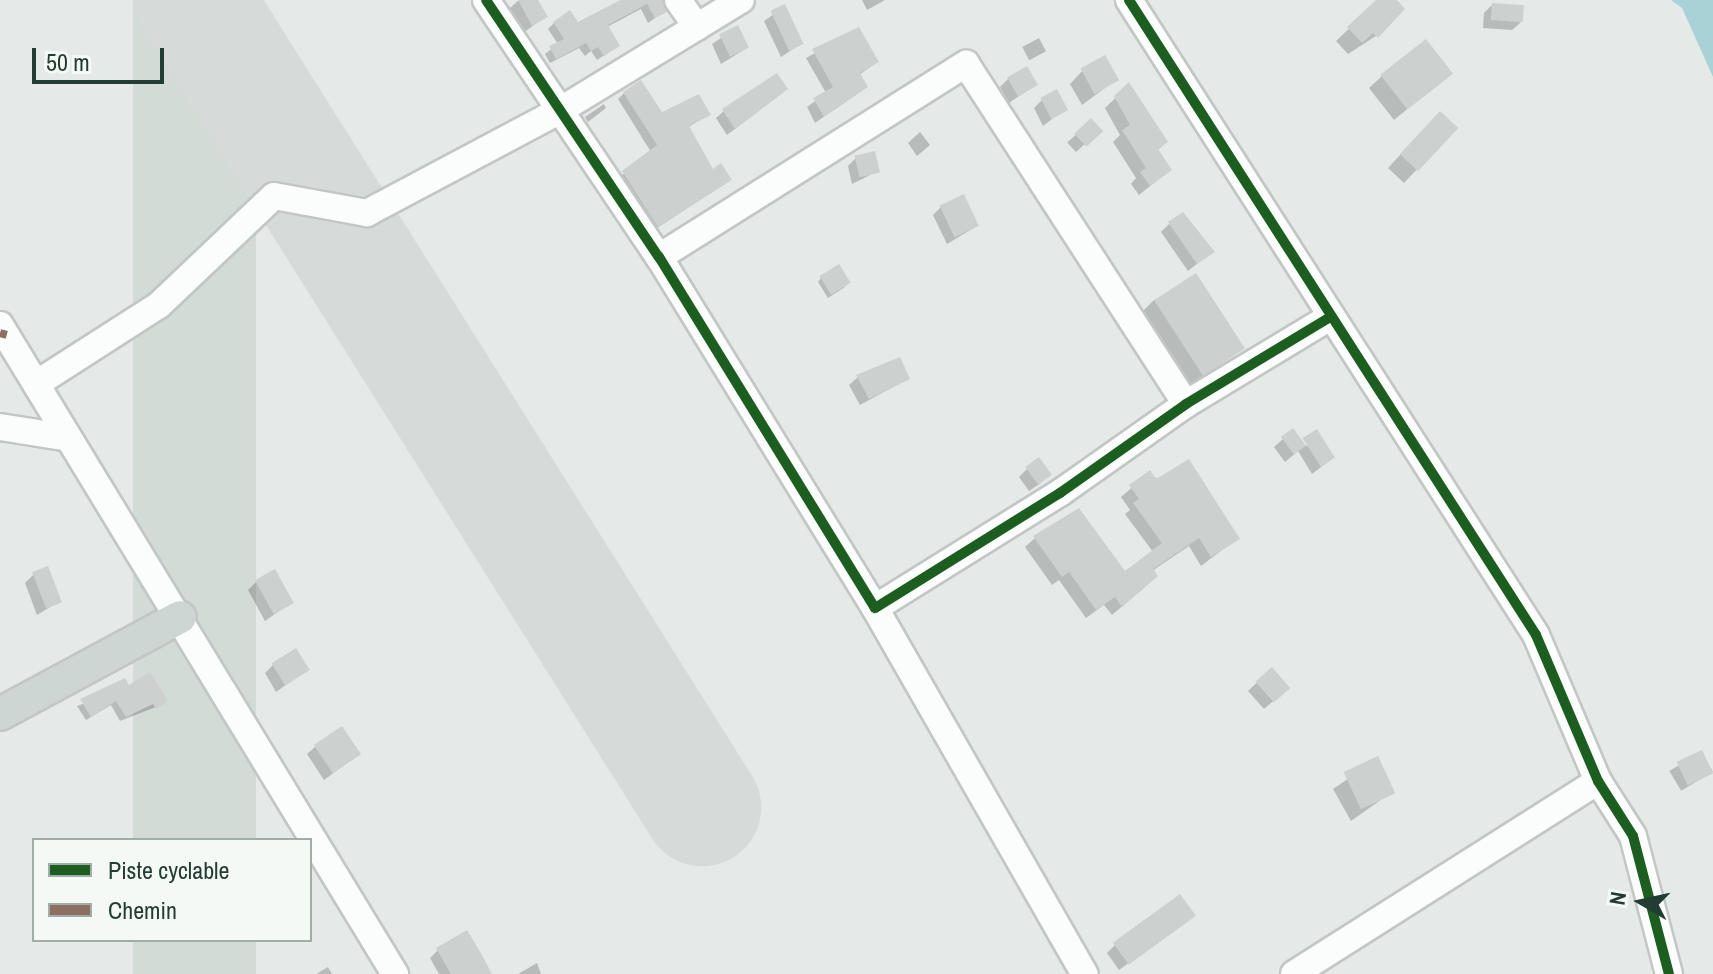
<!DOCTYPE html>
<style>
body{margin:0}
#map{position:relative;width:1713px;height:974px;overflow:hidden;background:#e5eae8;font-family:"Archivo Narrow",sans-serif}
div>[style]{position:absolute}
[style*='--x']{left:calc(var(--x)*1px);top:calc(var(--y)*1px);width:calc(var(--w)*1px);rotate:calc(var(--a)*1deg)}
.built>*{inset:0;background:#d3dbd7;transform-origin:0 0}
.water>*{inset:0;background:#a8d2d6}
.shadow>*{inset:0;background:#0003;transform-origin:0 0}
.runway>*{height:118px;margin:-59px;padding:0 59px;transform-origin:59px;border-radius:59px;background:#d6dad9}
.building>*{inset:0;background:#ccd1cf;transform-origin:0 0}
.roads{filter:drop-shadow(2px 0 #c2c7c5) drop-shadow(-2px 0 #c2c7c5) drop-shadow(0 2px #c2c7c5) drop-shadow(0 -2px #c2c7c5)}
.minor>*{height:26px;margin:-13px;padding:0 13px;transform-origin:13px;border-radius:13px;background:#fbfcfc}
.major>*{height:32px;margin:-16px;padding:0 16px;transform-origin:16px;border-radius:16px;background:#ced6d3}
.quiet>*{height:8px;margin-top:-4px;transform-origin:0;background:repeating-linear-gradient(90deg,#8d6e63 0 16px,transparent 0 24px)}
.cycleway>*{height:10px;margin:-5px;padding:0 5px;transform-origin:5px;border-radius:5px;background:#1b5e20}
span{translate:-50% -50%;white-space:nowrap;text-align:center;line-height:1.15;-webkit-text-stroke:6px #f4f9f6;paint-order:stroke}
.legend{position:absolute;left:32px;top:838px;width:280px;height:104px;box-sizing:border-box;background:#f4f9f6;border:2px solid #a1aea8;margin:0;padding:10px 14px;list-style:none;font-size:24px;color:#243d34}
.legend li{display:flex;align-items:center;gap:16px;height:40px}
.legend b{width:40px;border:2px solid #a1aea8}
.north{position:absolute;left:1601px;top:862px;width:80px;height:80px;-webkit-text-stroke:6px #f4f9f6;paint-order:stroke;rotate:279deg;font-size:22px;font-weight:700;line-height:32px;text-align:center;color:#243d34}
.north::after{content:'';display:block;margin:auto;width:28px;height:36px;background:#243d34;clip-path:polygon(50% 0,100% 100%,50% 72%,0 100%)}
.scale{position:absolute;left:32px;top:48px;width:132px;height:36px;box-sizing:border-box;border:4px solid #243d34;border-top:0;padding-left:10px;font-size:24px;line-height:28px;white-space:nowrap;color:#243d34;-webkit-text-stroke:6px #f4f9f6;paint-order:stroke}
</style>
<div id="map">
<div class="built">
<div style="left:133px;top:0;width:123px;height:1147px"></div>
</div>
<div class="water">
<div style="clip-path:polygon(1671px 0,1713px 0,1713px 77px,1682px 8px)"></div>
</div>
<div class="shadow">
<div style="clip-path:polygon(519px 0,536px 0,545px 17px,523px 33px,510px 8px)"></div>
<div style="clip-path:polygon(623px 0,664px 0,665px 11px,648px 23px,641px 9px,607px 27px,618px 46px,597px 60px,591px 51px,585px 56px,579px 48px,550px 63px,545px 54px,558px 44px,548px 29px,554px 23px,577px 25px)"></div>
<div style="clip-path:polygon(862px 0,885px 0,867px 10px)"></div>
<div style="clip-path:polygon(1379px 0,1394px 0,1376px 36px,1348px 54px,1336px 41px)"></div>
<div style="clip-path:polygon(1492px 5px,1521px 22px,1512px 30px,1483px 28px,1484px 13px)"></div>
<div style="clip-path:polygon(784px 7px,802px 43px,781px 57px,764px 21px)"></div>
<div style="clip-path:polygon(737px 27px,747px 48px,721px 64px,712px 44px)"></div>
<div style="clip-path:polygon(858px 29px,877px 62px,859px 75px,865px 87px,815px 123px,807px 107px,826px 93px,806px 58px)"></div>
<div style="left:1039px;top:38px;width:15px;height:19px;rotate:62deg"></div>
<div style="clip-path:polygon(1082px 71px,1117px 79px,1082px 105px,1070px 84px)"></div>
<div style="clip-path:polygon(1450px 74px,1394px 120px,1369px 88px,1382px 76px)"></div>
<div style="clip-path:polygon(1008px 79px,1035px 85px,1009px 103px,1000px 87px)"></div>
<div style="clip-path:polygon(1129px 85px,1166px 142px,1157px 151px,1170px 170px,1139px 195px,1131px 184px,1136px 178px,1113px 142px,1120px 135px,1105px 108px)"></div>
<div style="clip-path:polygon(624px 93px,661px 114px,708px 115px,687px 128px,712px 171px,730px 180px,651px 232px,617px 179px,651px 152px,618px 99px)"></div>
<div style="clip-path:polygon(778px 96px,727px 135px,716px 118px,724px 111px)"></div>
<div style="clip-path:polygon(1042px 100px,1065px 109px,1043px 126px,1034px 108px)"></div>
<div style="clip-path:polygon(604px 104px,606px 108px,588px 122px,585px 117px)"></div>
<div style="left:1091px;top:121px;width:13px;height:32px;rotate:48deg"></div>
<div style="clip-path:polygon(1427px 126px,1455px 129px,1404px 183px,1388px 168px)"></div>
<div style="clip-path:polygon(920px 132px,930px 145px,917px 156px,908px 143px)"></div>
<div style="clip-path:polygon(856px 158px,878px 171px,852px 184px,848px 166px)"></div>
<div style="clip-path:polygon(941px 207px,977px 226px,947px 244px,933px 215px)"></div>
<div style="clip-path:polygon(1169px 224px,1212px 252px,1188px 271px,1161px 232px)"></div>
<div style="clip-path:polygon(821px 278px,845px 287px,828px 298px,818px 282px)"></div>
<div style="clip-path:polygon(1154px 300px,1242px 349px,1190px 386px,1142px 312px)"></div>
<div style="clip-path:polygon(858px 377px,908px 379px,860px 405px,849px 385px)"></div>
<div style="clip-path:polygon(1292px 431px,1301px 443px,1333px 458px,1312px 474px,1298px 451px,1285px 462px,1274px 447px)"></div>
<div style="clip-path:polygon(1027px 469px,1041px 483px,1029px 491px,1019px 477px)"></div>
<div style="clip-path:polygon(1149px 473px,1238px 538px,1201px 566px,1189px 546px,1152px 571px,1146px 586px,1112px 615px,1104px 605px,1086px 618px,1059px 580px,1052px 585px,1025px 547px,1035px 538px,1124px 573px,1153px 552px,1125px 514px,1130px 510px,1121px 497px)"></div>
<div style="clip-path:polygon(33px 575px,60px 601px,37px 615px,25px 583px)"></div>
<div style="clip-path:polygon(256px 582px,292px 602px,265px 621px,248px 590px)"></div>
<div style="clip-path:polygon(273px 665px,307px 670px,276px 692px,265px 673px)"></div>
<div style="clip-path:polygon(1272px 669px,1279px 696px,1264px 709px,1248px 691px)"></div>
<div style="clip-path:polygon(128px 688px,161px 705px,120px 721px,111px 705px,86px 720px,77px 706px)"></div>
<div style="clip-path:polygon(316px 746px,359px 754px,324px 780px,307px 754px)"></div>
<div style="left:1701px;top:752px;width:23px;height:37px;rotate:59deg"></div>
<div style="clip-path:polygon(1377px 759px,1392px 792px,1351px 821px,1333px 789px)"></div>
<div style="clip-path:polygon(1193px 916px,1119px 970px,1107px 953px,1115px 945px)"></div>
<div style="clip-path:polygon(438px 950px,490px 974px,439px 974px,430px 958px)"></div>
<div style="clip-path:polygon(537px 963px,541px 974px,518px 974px)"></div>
<div style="clip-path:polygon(328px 967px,332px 974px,317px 974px,318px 973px)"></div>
</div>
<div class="runway">
<div style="--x:194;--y:0;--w:954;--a:57.81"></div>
</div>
<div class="building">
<div style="clip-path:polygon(518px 0,538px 0,548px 17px,532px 26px)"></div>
<div style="clip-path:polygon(620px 0,662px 0,667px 12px,655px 18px,647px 4px,608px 25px,620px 46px,604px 56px,598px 47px,591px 51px,586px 43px,556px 59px,549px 46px,564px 39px,553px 22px,570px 10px,578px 22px)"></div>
<div style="clip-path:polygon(1376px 0,1397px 0,1405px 9px,1378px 38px,1373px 33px,1362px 43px,1347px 27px)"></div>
<div style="left:1492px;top:3px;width:32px;height:17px;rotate:4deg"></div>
<div style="left:785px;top:4px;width:44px;height:16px;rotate:65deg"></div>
<div style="left:738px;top:25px;width:25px;height:21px;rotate:64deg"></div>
<div style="clip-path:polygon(859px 27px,879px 62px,860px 73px,868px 87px,824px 117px,813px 98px,833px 87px,812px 49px)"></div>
<div style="left:1426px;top:39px;width:44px;height:58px;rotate:52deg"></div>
<div style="left:1105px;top:55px;width:29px;height:28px;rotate:61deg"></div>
<div style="left:1027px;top:66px;width:22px;height:23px;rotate:60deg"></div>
<div style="clip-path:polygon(777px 73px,788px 89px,735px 129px,722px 109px)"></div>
<div style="clip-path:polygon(641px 80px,662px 112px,699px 94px,711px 115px,689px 126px,713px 169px,721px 163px,732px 180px,658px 227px,622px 171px,657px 145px,623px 92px)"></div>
<div style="clip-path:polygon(1129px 82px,1168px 142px,1158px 149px,1172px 170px,1150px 186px,1140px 172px,1146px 168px,1122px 130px,1130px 125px,1114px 96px)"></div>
<div style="left:1057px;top:89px;width:24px;height:19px;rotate:62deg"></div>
<div style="left:1440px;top:111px;width:25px;height:59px;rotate:43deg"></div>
<div style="left:1091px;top:118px;width:18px;height:23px;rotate:47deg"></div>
<div style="left:875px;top:151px;width:22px;height:21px;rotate:77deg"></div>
<div style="left:964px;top:194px;width:35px;height:27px;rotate:65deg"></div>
<div style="clip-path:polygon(1183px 212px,1215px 252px,1197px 264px,1168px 222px)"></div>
<div style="left:839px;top:264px;width:22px;height:23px;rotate:58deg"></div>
<div style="left:1196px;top:273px;width:90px;height:50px;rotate:57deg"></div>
<div style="clip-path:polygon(900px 357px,910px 379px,869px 399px,856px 375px)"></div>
<div style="left:1293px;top:428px;width:22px;height:15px;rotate:54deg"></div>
<div style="left:1317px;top:429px;width:34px;height:17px;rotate:58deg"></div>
<div style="left:1039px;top:457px;width:22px;height:17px;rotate:54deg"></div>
<div style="clip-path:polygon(1189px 459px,1240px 539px,1211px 557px,1199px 538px,1153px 569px,1158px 576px,1122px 607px,1115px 597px,1096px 610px,1069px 572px,1062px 577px,1033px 536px,1079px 508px,1125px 571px,1162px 543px,1133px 503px,1139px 499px,1129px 485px,1150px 470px,1156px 479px)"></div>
<div style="left:48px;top:566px;width:39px;height:17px;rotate:69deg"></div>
<div style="left:275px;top:569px;width:39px;height:23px;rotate:61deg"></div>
<div style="left:296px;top:648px;width:26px;height:29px;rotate:58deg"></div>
<div style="left:1272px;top:667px;width:28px;height:22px;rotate:49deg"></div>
<div style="clip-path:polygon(150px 672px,168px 701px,156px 709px,153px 704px,126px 717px,116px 701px,91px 717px,80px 699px,125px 678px,129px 685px)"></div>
<div style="left:342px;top:726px;width:34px;height:34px;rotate:56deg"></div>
<div style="left:1702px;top:750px;width:26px;height:28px;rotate:65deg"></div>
<div style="left:1378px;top:756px;width:41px;height:38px;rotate:65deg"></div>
<div style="left:1180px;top:894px;width:27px;height:83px;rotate:54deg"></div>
<div style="clip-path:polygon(467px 930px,482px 955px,492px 974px,451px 974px,436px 948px)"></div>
</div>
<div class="roads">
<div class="minor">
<div style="--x:486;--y:0;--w:310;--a:56.1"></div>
<div style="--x:659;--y:257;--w:412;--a:58.4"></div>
<div style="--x:875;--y:608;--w:218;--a:-31.9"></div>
<div style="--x:1060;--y:493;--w:154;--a:-35.2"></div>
<div style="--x:1186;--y:404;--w:168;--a:-31.1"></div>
<div style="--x:678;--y:0;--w:33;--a:55"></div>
<div style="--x:1129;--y:0;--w:754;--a:57.34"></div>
<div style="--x:1536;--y:635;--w:159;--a:67"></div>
<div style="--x:1598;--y:781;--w:65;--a:57.5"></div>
<div style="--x:1633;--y:836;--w:143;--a:75.4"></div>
<div style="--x:659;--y:257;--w:363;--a:-32.2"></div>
<div style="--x:966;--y:64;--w:405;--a:57.1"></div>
<div style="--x:0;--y:325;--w:760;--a:58.67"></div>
<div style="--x:36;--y:384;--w:146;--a:-32.7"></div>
<div style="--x:159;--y:305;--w:158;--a:-43.5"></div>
<div style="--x:274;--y:196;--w:95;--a:10.4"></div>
<div style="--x:367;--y:213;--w:217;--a:-28"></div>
<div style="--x:559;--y:111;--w:213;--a:-31.4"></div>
<div style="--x:0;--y:427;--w:65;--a:8.9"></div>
<div style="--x:875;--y:608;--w:422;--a:60.2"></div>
<div style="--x:1294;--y:974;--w:360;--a:-32.4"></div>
</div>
<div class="major">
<div style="--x:0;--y:714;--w:204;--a:-28.3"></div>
</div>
</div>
<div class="quiet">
<div style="--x:0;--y:333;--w:7;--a:16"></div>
</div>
<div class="cycleway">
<div style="--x:486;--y:0;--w:310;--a:56.1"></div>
<div style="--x:659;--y:257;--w:412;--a:58.4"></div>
<div style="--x:875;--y:608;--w:218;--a:-31.9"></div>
<div style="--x:1060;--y:493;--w:154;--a:-35.2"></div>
<div style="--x:1186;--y:404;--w:168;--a:-31.1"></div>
<div style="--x:1129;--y:0;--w:754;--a:57.34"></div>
<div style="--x:1536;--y:635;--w:159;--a:67"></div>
<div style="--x:1598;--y:781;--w:65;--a:57.5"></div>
<div style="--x:1633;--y:836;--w:143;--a:75.4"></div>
</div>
<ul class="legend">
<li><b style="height:10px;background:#1b5e20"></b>Piste cyclable</li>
<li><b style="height:10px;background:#8d6e63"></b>Chemin</li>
</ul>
<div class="north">N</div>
<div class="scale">50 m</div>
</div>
